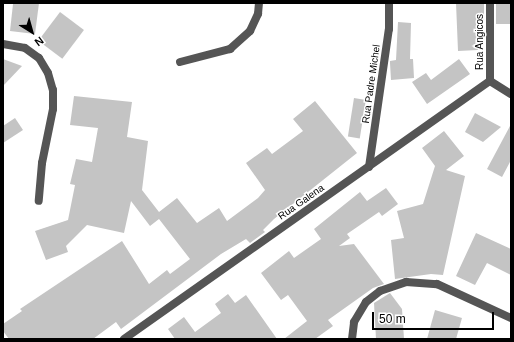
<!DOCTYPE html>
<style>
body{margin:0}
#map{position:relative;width:514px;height:342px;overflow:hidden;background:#fff;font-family:Arial,sans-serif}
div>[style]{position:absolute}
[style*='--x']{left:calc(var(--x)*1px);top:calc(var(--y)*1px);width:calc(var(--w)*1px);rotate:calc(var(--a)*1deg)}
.building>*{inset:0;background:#c4c4c4;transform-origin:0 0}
.street>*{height:8px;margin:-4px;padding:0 4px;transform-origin:4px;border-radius:4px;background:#555}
span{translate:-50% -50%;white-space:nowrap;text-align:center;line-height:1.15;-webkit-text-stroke:3px #fff;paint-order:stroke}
.street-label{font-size:10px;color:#000}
.frame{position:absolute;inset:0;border:4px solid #000;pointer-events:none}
.north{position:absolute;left:12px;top:12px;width:40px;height:40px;-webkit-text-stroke:3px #fff;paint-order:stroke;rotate:143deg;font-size:11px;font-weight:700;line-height:16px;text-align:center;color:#000}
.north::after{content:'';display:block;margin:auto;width:14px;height:18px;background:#000;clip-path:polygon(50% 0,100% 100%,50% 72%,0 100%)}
.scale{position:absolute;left:372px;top:312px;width:122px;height:18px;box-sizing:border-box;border:2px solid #000;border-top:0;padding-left:5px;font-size:12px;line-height:14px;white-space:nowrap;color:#000;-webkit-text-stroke:3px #fff;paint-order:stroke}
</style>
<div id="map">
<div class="building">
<div style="clip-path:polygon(20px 3px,39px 3px,35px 34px,10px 31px,13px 4px)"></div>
<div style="clip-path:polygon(456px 3px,484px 3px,484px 24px,476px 23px,478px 50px,458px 51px)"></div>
<div style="left:496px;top:3px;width:15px;height:21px"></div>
<div style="left:60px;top:12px;width:30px;height:36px;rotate:37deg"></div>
<div style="clip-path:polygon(398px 22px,411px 23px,410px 59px,413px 59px,414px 78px,391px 80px,390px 63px,390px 61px,396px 60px)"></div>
<div style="clip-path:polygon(3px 59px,22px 66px,3px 86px)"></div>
<div style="clip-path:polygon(459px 59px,470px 74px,427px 104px,412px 82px,426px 73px,431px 80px)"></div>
<div style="clip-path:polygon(74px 96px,132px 102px,127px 137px,148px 141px,142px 190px,159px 212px,177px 198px,197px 223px,219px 208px,227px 221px,258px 198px,265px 190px,246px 163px,267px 148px,272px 154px,303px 131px,293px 119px,315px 101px,357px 153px,274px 219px,263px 230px,265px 232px,250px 243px,246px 239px,221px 254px,121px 329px,116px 322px,93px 339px,9px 339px,3px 331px,3px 324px,22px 311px,20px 309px,122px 241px,149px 284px,167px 270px,170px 274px,190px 259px,159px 219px,150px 226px,131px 201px,124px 233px,87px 225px,66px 246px,68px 252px,46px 260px,35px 231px,68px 220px,75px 185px,70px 184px,76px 159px,92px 162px,98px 128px,70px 125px)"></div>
<div style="left:354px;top:98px;width:12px;height:39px;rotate:9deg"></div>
<div style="clip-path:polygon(475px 113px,501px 127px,483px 142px,465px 132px)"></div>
<div style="clip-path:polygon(15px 118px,23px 130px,3px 143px,3px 126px)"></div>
<div style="clip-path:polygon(511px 124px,511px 160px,502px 177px,487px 169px)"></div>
<div style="clip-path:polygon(444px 131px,464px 156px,446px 170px,465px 176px,443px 275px,431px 274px,395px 279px,391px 240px,404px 238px,397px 211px,423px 204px,435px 166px,422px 148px)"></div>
<div style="clip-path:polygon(386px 188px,398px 204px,382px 216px,379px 212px,347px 234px,350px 238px,339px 246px,354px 244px,384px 284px,373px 288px,328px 320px,333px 326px,315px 339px,284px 339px,307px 321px,288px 295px,281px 300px,261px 273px,289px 251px,294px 258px,321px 239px,314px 229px,360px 192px,367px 201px)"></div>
<div style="clip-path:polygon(476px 233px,511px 249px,511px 275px,487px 263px,475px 285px,456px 276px)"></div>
<div style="clip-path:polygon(390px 293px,402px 309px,404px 339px,376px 339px,374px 303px)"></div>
<div style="clip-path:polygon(228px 294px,235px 303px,246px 295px,277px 339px,175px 339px,168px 329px,184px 317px,195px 332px,221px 313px,215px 304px)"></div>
<div style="clip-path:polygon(435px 310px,462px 318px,456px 339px,427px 339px)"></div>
</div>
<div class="street">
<div style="--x:3;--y:44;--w:22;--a:10"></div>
<div style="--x:25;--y:48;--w:17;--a:36"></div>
<div style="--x:39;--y:58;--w:17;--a:59"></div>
<div style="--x:48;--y:73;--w:18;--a:74"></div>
<div style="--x:53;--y:90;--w:19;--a:90"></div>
<div style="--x:53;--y:109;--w:55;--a:101.5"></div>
<div style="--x:42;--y:163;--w:38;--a:95"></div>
<div style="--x:180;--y:62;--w:52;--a:-14.6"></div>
<div style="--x:230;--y:49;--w:27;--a:-42"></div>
<div style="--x:250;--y:31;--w:19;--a:-65"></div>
<div style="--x:258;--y:14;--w:11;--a:-85"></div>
<div style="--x:490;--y:81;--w:78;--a:-90"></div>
<div style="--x:490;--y:81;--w:25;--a:32"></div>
<div style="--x:369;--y:167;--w:139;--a:-81.8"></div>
<div style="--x:389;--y:29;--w:26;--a:-90"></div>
<div style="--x:124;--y:339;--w:448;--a:-35.2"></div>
<div style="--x:352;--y:339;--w:17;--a:-83"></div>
<div style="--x:354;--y:322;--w:23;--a:-59"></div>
<div style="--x:366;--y:302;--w:18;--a:-38"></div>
<div style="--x:380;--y:291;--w:28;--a:-19"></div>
<div style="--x:406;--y:282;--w:31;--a:4"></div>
<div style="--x:437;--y:284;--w:81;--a:24.7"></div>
</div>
<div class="street-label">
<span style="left:480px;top:42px;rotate:-90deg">Rua Angicos</span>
<span style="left:371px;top:84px;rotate:-82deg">Rua Padre Michel</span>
<span style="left:301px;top:202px;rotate:-35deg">Rua Galena</span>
</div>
<div class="frame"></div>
<div class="north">N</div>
<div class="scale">50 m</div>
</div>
